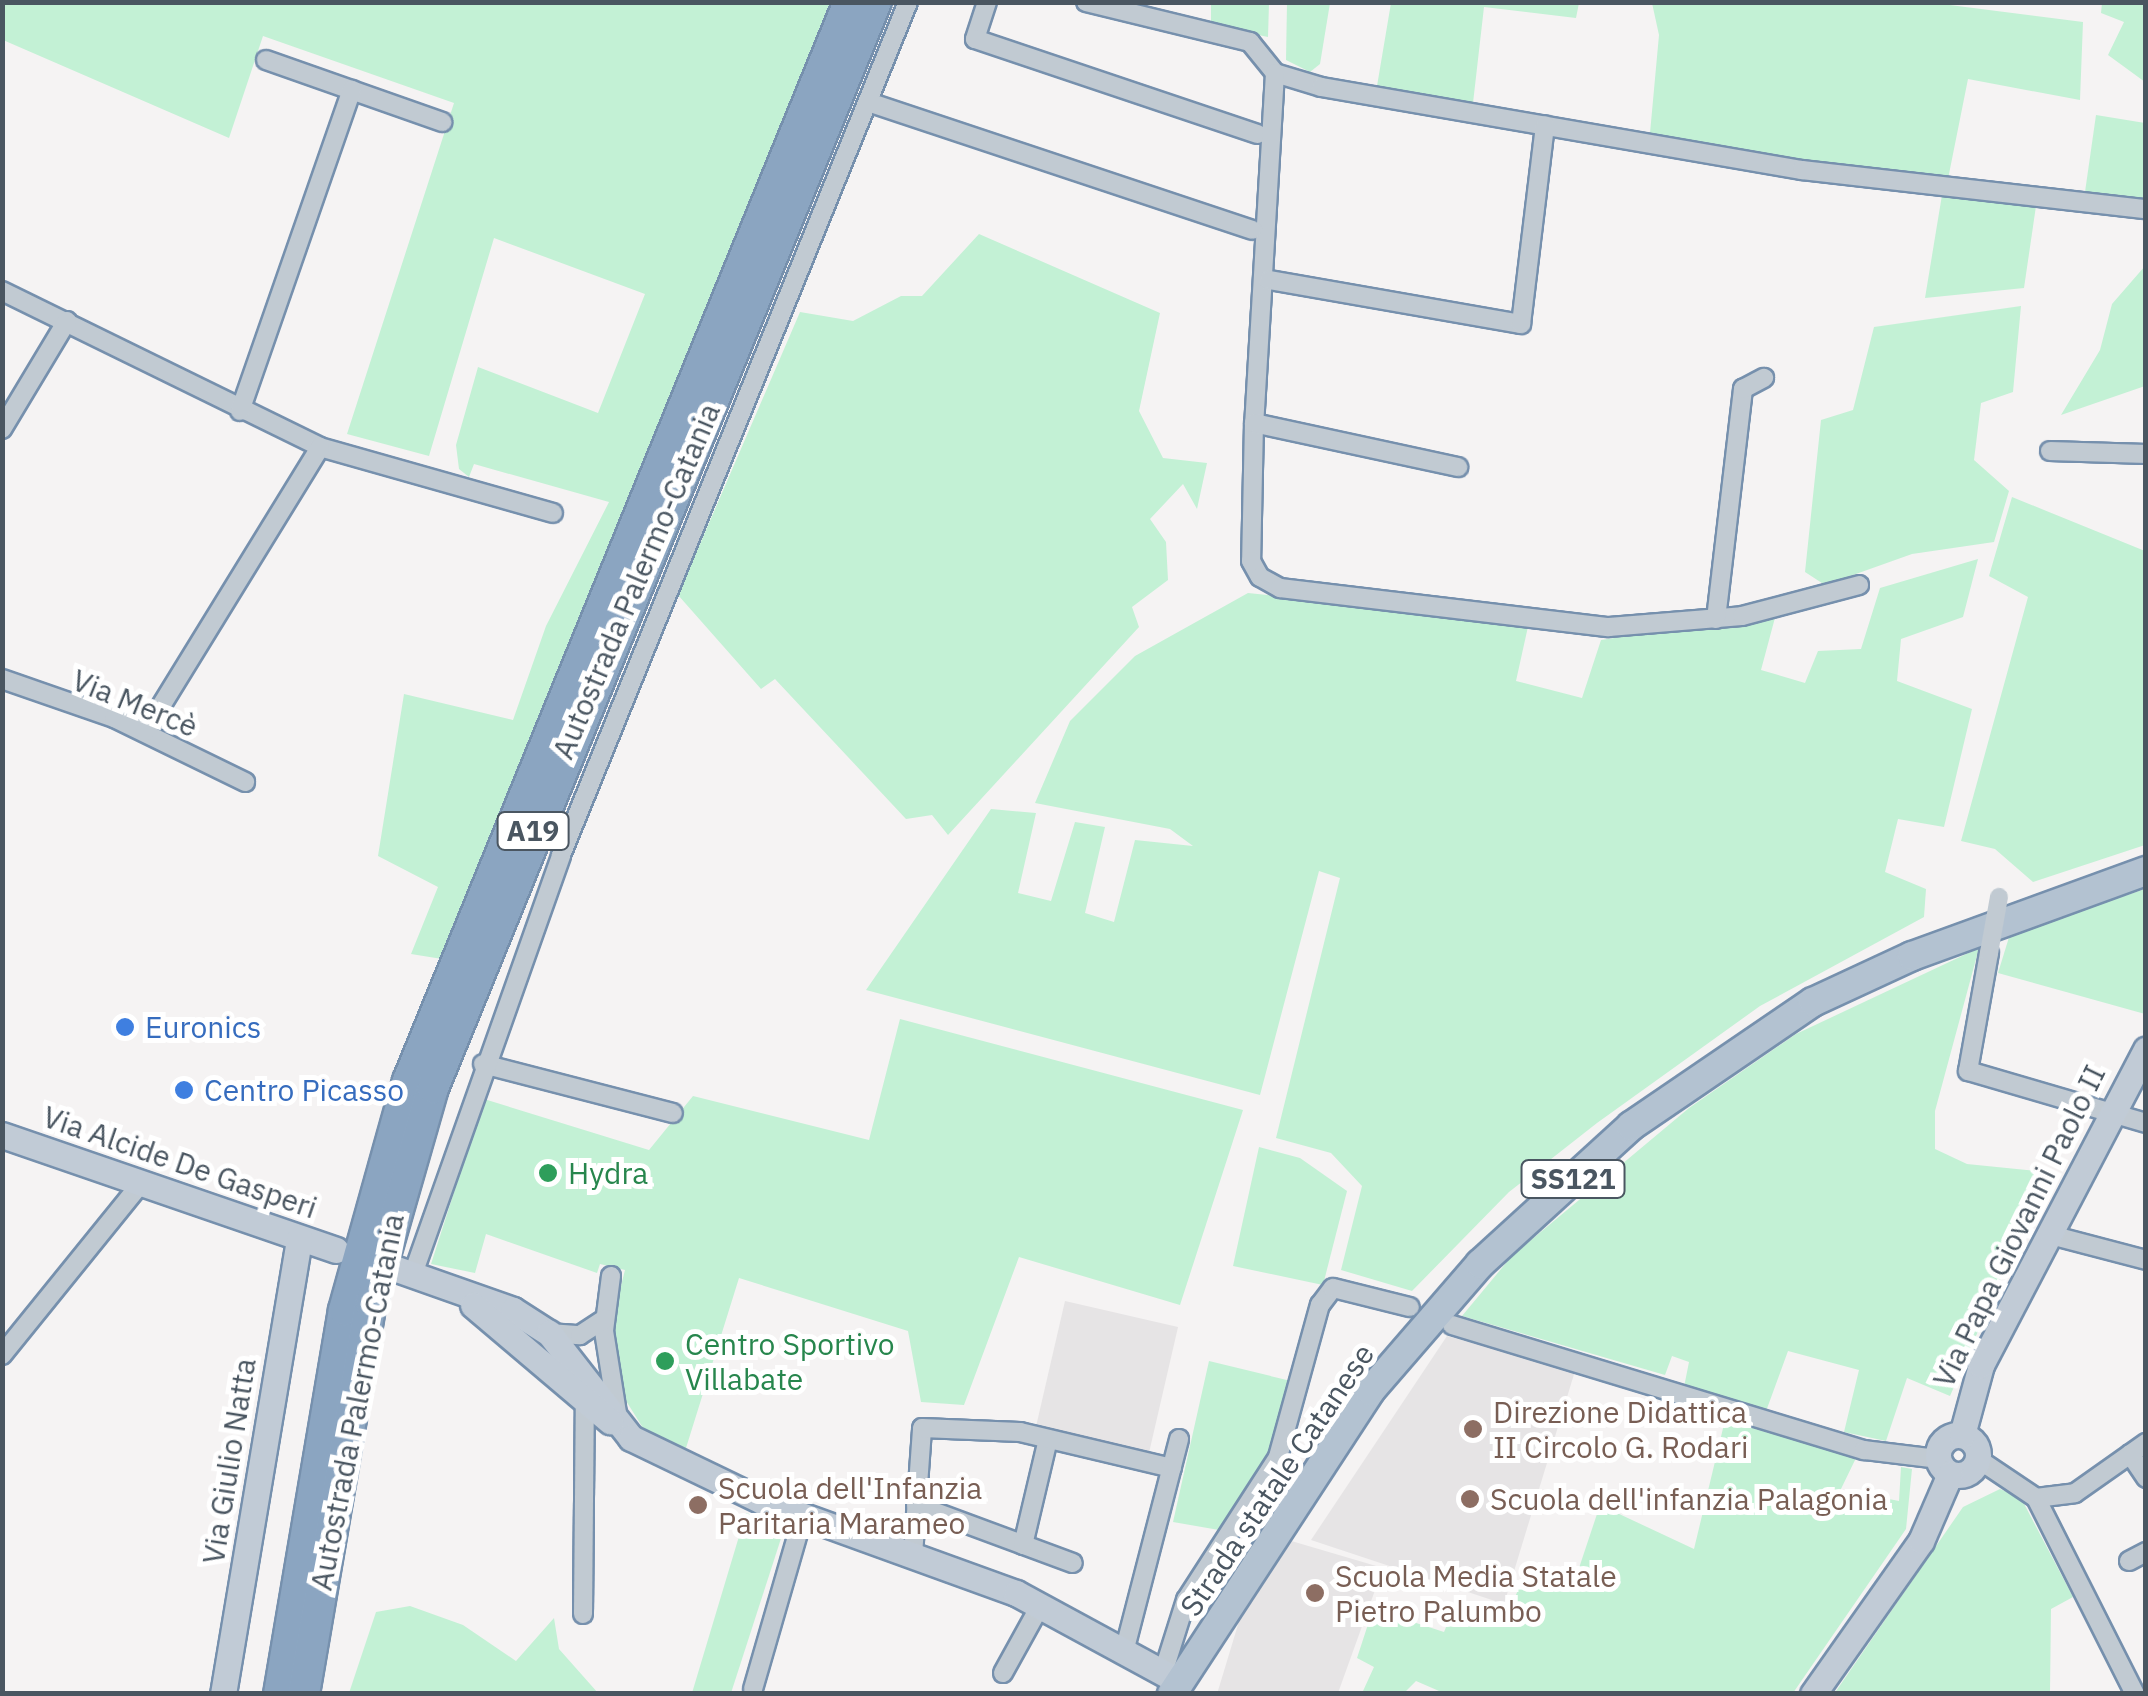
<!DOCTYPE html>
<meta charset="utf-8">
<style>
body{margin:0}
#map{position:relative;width:2148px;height:1696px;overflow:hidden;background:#f5f3f3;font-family:"IBM Plex Sans",sans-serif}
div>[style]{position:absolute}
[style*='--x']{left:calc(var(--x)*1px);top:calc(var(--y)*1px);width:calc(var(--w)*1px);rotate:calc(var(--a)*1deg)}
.education>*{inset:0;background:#e6e4e5;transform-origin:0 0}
.green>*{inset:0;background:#c3f1d5}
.roads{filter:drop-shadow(2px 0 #7690ad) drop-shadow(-2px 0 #7690ad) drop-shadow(0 2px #7690ad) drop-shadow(0 -2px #7690ad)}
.street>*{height:18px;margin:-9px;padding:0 9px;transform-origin:9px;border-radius:9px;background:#c1cad2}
.secondary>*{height:25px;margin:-12.5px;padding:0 12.5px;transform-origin:12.5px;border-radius:12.5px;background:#c1cbd6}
.secondary>.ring{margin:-12.5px;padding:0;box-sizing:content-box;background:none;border:25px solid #c1cbd6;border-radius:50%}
.primary>*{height:28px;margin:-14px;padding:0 14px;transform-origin:14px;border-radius:14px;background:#b3c2d1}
.highway>*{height:30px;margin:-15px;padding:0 15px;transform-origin:15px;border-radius:15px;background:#8ba5c1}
.street-bridge>*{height:18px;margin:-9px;padding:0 9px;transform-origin:9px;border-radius:9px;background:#c1cad2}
.dots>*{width:28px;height:28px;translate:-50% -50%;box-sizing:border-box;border:5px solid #fff;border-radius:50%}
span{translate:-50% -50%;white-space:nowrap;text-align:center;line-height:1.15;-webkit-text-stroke:10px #fff;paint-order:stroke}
.shield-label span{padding:2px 8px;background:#fff;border:2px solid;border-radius:8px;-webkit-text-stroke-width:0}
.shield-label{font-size:28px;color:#4a5661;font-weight:700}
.street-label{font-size:30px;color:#4a5661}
.shop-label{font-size:30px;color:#366cbe}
.left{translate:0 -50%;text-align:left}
.leisure-label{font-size:30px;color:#27864d}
.education-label{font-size:30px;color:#785e54}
.frame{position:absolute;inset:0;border:5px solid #4a5661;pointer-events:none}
</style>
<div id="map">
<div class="education">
<div style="left:1065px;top:1301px;width:116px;height:129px;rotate:13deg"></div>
<div style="clip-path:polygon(1447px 1336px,1575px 1371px,1504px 1604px,1311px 1540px)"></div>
<div style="clip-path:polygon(1288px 1540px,1383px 1568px,1338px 1693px,1217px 1694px,1240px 1618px)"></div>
</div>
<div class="green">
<div style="clip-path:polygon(3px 2px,833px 3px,442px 959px,411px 954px,438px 887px,378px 856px,404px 694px,513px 720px,546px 626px,609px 502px,474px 464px,469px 477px,459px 469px,456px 445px,478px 367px,598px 413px,645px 294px,494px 238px,429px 456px,347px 434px,454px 103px,263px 36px,229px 138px,3px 40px)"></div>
<div style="clip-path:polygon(1211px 3px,1269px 3px,1268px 37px,1211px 25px)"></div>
<div style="clip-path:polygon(1287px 3px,1330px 3px,1320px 64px,1310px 72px,1286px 60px)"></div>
<div style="clip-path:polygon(1391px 3px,1391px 2px,1579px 3px,1576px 18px,1484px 7px,1473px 103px,1377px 86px)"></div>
<div style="clip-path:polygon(1652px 3px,1934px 3px,2083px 22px,2080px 100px,1968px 79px,1948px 179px,1696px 145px,1650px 133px,1659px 35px)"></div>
<div style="clip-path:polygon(2102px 3px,2145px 3px,2145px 82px,2108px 55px,2124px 22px,2101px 13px)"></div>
<div style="clip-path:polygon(2096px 115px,2145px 123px,2145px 200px,2085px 192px)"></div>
<div style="clip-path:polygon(1942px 195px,2036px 206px,2024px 288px,1925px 298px)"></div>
<div style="clip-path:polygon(979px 234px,1160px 313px,1139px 411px,1163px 458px,1207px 463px,1197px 509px,1183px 484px,1150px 519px,1166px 542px,1168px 580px,1132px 607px,1139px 627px,948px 835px,932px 815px,906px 819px,775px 679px,761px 689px,678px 595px,800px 312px,853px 321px,901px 296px,922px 296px)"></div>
<div style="clip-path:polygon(2145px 266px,2145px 386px,2061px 415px,2100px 350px,2112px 304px)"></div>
<div style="clip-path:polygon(2021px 306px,2013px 392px,1981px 403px,1974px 460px,2009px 491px,1994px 542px,1912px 554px,1825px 585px,1805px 572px,1821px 420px,1853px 410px,1874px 327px)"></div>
<div style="clip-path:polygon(2012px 497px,2145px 551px,2145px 845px,2033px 882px,1995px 849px,1961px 841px,2028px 597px,1989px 576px)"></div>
<div style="clip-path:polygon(1978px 559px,1963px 617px,1901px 639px,1897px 681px,1972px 709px,1944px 827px,1898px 819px,1885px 872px,1926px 889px,1924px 917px,1760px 1006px,1597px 1123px,1509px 1192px,1412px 1291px,1341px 1270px,1362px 1186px,1331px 1153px,1276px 1138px,1340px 878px,1319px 871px,1260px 1095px,866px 990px,991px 809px,1036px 813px,1018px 893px,1051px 901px,1075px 822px,1105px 827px,1085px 913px,1114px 922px,1135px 840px,1193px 846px,1170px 829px,1035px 803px,1070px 721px,1135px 656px,1248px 593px,1529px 622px,1516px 681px,1582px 698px,1601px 640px,1776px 614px,1761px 670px,1805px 683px,1818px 651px,1861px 649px,1880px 588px)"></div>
<div style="clip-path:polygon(2145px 889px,2145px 1014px,1998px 973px,2010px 934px)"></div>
<div style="clip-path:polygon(1979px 948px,1935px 1111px,1935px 1149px,1967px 1164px,2047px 1172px,1950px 1396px,1907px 1378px,1886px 1441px,1844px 1432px,1859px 1370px,1788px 1351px,1765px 1414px,1683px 1392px,1689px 1362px,1672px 1356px,1665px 1375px,1462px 1316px,1511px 1257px,1689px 1108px,1796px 1034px)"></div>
<div style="clip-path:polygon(900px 1019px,1243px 1110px,1180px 1305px,1019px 1257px,964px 1405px,921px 1402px,908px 1331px,739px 1278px,686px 1448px,648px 1436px,623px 1396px,611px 1325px,625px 1270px,600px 1264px,597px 1273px,486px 1234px,475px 1273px,431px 1264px,484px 1099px,649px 1150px,693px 1096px,869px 1140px)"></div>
<div style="clip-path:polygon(1259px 1147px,1300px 1158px,1347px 1191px,1323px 1285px,1233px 1266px)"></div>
<div style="clip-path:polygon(1209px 1361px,1291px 1381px,1278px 1438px,1219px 1530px,1173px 1522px)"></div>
<div style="clip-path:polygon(1725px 1420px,1856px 1458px,1840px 1491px,1854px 1499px,1849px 1513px,1870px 1515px,1879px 1497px,1899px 1501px,1901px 1467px,1912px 1469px,1906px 1529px,1793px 1693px,1446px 1694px,1416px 1681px,1404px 1693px,1363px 1691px,1374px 1667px,1357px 1658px,1373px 1609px,1444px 1632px,1456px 1603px,1504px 1623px,1521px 1583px,1574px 1583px,1600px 1505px,1694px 1549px)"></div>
<div style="clip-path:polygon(2000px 1489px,2021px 1498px,2073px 1597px,2051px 1609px,2050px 1693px,1834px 1694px,1963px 1507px)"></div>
<div style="clip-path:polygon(746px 1513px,785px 1526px,731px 1693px,692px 1693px)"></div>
<div style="clip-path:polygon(410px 1606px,463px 1625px,516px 1661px,554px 1618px,559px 1649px,598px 1693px,349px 1693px,376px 1612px)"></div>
</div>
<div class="roads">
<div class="street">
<div style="--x:987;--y:2;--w:39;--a:108"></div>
<div style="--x:975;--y:39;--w:298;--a:18.6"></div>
<div style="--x:1086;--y:2;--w:169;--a:13.7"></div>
<div style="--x:1250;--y:42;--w:40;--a:51"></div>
<div style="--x:1275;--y:73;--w:48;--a:16.9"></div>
<div style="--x:1321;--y:87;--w:488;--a:9.8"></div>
<div style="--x:1802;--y:170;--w:346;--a:6.5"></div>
<div style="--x:266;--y:60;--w:187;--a:19.4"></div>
<div style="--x:1275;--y:73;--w:351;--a:93.4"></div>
<div style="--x:1254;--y:423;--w:138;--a:91.2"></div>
<div style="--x:1251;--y:561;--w:18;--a:61"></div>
<div style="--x:1260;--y:577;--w:23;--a:29"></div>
<div style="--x:1280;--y:588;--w:331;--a:6.8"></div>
<div style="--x:1609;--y:627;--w:133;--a:-4.7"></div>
<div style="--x:1742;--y:616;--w:121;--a:-14.8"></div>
<div style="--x:868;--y:102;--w:405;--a:18.4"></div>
<div style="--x:1269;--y:280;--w:256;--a:9.9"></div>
<div style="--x:1521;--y:324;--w:200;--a:-83.1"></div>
<div style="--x:2;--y:291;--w:354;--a:26.1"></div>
<div style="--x:320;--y:447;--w:242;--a:15.8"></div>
<div style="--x:240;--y:411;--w:340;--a:-70.8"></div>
<div style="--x:1254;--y:423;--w:209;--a:12.2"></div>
<div style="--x:2;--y:429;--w:126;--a:-59"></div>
<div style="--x:2050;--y:451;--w:96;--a:1.8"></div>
<div style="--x:1716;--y:619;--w:232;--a:-83.3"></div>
<div style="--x:1743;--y:389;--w:24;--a:-28"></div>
<div style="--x:2;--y:679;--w:119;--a:19.2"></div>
<div style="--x:114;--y:718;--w:146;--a:26"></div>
<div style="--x:145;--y:732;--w:334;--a:-58.4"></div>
<div style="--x:1989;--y:953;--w:120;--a:100.1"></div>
<div style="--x:1968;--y:1071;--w:185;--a:16.3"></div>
<div style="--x:483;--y:1064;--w:196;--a:14.5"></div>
<div style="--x:2047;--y:1234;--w:102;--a:14.7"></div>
<div style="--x:413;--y:1274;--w:444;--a:-70.5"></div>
<div style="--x:561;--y:855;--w:921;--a:-67.86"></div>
<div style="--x:611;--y:1276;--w:55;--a:97.3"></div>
<div style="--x:604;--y:1331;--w:83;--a:81"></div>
<div style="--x:1452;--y:1325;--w:431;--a:16.9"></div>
<div style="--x:1864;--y:1450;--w:75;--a:6.9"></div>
<div style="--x:549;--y:1333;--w:31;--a:4"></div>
<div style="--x:580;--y:1335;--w:30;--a:-33"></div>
<div style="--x:2;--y:1355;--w:224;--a:-51"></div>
<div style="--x:2130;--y:1454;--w:29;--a:56"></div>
<div style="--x:1978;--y:1459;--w:70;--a:33.9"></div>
<div style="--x:2036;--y:1498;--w:220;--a:63.2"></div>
<div style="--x:2036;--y:1498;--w:39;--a:-7"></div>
<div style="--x:2075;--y:1493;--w:87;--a:-35.2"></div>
<div style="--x:916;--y:1505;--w:167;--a:20.3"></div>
<div style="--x:1023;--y:1545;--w:109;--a:-76.7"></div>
<div style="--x:913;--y:1555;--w:127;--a:-85.9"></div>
<div style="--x:922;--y:1428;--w:98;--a:2.3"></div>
<div style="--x:1020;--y:1432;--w:156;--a:13.3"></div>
<div style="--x:2129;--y:1561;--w:19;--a:-28"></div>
<div style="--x:583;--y:1614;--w:214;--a:-89.5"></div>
<div style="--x:1124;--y:1652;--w:220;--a:-75.5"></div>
<div style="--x:1003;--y:1673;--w:77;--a:-61.1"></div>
<div style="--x:1163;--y:1673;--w:77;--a:-72.5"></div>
<div style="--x:1186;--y:1600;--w:170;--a:-57.2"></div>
<div style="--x:1278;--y:1457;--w:158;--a:-74.6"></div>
<div style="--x:1320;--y:1305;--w:21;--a:-53"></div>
<div style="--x:1333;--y:1288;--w:79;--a:13.9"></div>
<div style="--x:753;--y:1689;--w:180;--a:-73.9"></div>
</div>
<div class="secondary">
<div style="--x:2;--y:1135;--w:353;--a:19"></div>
<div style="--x:391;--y:1267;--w:129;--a:19.4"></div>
<div style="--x:513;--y:1310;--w:43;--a:32.6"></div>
<div style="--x:549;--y:1333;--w:133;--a:52"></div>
<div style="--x:631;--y:1438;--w:145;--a:25.7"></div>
<div style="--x:762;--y:1501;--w:270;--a:19.9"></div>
<div style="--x:1016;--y:1593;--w:172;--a:28.5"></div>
<div style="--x:473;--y:1305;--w:180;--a:40.3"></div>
<div class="ring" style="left:1938px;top:1435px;width:15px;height:15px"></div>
<div style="--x:1962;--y:1435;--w:73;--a:-74.8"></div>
<div style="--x:1981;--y:1365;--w:356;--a:-62.4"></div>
<div style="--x:223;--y:1694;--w:462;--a:-80.5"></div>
<div style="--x:1813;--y:1694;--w:187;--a:-54.8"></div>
<div style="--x:1921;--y:1541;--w:73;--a:-66.6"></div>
</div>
<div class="primary">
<div style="--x:1172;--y:1694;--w:362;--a:-56.8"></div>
<div style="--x:1370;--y:1391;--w:168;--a:-49.1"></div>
<div style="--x:1480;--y:1264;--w:205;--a:-42.4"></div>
<div style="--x:1631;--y:1126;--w:220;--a:-34.3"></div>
<div style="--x:1813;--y:1002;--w:109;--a:-24.9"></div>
<div style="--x:1912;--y:956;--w:249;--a:-20"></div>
</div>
<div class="highway">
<div style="--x:279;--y:1694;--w:389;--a:-80.4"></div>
<div style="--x:344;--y:1310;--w:238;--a:-74.4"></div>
<div style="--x:408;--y:1081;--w:1166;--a:-67.77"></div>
<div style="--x:304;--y:1694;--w:396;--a:-80.3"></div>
<div style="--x:371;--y:1304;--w:225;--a:-74"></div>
<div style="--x:433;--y:1088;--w:1173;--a:-67.81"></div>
</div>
</div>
<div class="street-bridge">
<div style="--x:1989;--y:953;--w:57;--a:-79.9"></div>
</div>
<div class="dots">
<div style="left:125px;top:1027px;background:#3f7fe0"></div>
<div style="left:184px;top:1090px;background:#3f7fe0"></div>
<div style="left:548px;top:1173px;background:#2e9e5b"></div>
<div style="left:665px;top:1361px;background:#2e9e5b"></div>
<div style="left:1473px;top:1429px;background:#8d6e63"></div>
<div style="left:1470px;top:1499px;background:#8d6e63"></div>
<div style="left:698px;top:1505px;background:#8d6e63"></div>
<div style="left:1315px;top:1593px;background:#8d6e63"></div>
</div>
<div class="shield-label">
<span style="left:533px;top:831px">A19</span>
<span style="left:1573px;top:1179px">SS121</span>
</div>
<div class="street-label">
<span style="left:636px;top:581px;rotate:-67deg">Autostrada Palermo-Catania</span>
<span style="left:135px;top:703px;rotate:22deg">Via Mercè</span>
<span style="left:180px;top:1162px;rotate:19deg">Via Alcide De Gasperi</span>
<span style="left:2019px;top:1226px;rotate:-64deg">Via Papa Giovanni Paolo II</span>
<span style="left:357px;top:1402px;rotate:-79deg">Autostrada Palermo-Catania</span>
<span style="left:229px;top:1461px;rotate:-81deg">Via Giulio Natta</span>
<span style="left:1277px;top:1480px;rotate:-56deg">Strada statale Catanese</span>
</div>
<div class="shop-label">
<span class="left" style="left:145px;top:1027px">Euronics</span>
<span class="left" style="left:204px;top:1090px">Centro Picasso</span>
</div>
<div class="leisure-label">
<span class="left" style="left:568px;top:1173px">Hydra</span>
<span class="left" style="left:685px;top:1361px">Centro Sportivo<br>Villabate</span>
</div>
<div class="education-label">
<span class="left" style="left:1493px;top:1429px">Direzione Didattica<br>II Circolo G. Rodari</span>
<span class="left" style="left:718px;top:1505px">Scuola dell'Infanzia<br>Paritaria Marameo</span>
<span class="left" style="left:1490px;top:1499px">Scuola dell'infanzia Palagonia</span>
<span class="left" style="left:1335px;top:1593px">Scuola Media Statale<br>Pietro Palumbo</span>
</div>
<div class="frame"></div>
</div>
